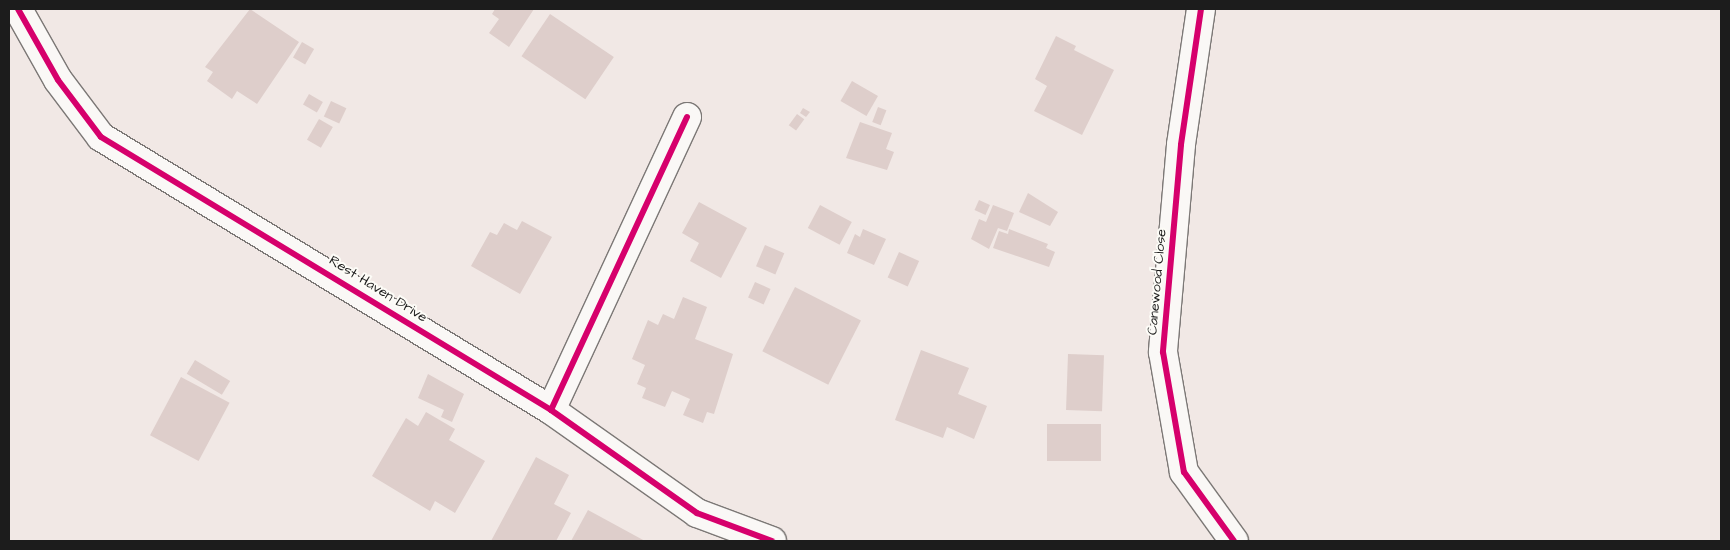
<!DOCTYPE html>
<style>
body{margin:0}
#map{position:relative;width:1730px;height:550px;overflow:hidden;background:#f1e8e5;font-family:"Architects Daughter",sans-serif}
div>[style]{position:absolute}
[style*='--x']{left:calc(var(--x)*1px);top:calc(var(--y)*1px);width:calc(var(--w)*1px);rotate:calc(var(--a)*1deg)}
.building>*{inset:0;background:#dececb;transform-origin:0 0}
.roads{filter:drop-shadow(1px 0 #7c7876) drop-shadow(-1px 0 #7c7876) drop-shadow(0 1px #7c7876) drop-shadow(0 -1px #7c7876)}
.minor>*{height:28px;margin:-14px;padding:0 14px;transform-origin:14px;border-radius:14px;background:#faf8f6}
.cycleway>*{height:6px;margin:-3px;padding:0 3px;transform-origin:3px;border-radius:3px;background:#d6006c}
span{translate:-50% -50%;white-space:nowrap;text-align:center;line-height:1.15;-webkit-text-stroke:4px #fdfcf7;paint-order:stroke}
.street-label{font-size:14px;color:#1c1c1c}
.frame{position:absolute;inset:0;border:10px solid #1c1c1c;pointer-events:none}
</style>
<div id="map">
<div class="building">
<div style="clip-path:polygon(250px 9px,299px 42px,257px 104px,237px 91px,232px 99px,207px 81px,213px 72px,205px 67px)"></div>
<div style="clip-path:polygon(495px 9px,534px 9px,509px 47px,489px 33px,499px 19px,492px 14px)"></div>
<div style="left:550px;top:14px;width:77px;height:51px;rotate:34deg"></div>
<div style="clip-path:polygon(1056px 36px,1076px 46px,1074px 50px,1114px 70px,1082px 135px,1034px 111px,1047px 86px,1035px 79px)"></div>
<div style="left:302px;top:42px;width:14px;height:18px;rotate:30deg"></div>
<div style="left:852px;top:81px;width:30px;height:23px;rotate:30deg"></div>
<div style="left:309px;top:94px;width:16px;height:12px;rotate:30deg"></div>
<div style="left:331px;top:101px;width:17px;height:17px;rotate:25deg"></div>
<div style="left:878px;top:107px;width:9px;height:16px;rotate:21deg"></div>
<div style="clip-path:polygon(803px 108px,810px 112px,806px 117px,800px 113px)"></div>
<div style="left:797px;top:114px;width:9px;height:14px;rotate:36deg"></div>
<div style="left:319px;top:119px;width:16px;height:24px;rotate:30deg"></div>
<div style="clip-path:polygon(860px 122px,892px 133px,886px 149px,894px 152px,887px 170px,846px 158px)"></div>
<div style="clip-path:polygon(1028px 193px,1058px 212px,1050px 226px,1019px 212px)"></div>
<div style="left:979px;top:200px;width:12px;height:11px;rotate:24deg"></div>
<div style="clip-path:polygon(699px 202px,747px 228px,721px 278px,690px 261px,699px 243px,682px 233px)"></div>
<div style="left:820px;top:205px;width:36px;height:26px;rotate:28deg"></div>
<div style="clip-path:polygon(993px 205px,1014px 213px,1007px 231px,998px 228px,989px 249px,971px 239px,979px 219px,986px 222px)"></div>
<div style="clip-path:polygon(522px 221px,552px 237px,520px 294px,471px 266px,490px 232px,497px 235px,504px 223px,517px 230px)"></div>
<div style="clip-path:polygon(863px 229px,886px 239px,874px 265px,847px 253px,855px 234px,860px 237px)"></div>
<div style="clip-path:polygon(1009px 229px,1048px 244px,1046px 248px,1055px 252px,1049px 267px,993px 248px,999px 231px,1008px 234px)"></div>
<div style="left:765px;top:245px;width:21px;height:23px;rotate:23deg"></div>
<div style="left:899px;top:252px;width:22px;height:28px;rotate:24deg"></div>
<div style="left:755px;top:282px;width:17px;height:17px;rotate:24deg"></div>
<div style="left:795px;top:287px;width:74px;height:72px;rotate:27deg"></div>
<div style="clip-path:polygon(683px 297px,707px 307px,695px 339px,733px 354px,714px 414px,707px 412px,703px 423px,683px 415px,690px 399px,672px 391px,665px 407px,642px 398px,646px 388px,637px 384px,645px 365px,632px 359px,648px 320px,658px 325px,663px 314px,674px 319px)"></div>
<div style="clip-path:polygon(921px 350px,969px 368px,958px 394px,987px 406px,974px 439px,947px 427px,943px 438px,895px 420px)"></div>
<div style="left:1068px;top:354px;width:36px;height:56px;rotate:2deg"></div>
<div style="left:195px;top:360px;width:41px;height:16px;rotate:31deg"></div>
<div style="clip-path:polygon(428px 374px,464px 394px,452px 422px,441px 417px,444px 410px,418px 398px)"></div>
<div style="left:181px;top:377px;width:55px;height:66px;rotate:28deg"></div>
<div style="clip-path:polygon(426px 412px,455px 429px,449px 440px,485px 461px,455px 513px,435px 501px,430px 511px,372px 476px,406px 418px,418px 426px)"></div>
<div style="left:1101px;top:424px;width:37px;height:54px;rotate:90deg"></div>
<div style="clip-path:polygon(536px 457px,569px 475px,554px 504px,571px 513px,556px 541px,491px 541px)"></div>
<div style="clip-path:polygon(588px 510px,645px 541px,571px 541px)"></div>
</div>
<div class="roads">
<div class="minor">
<div style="--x:18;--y:9;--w:81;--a:60.6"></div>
<div style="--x:58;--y:80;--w:71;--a:53"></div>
<div style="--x:101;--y:137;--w:526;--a:31.24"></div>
<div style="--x:551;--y:410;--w:179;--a:35.2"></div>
<div style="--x:697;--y:513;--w:80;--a:20.5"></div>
<div style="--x:1201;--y:9;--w:137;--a:98.4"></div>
<div style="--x:1181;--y:145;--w:208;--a:95"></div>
<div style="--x:1163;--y:352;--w:122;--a:80.1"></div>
<div style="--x:1184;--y:472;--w:85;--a:54.1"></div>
<div style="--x:551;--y:410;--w:323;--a:-65.1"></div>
</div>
</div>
<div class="cycleway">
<div style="--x:18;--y:9;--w:81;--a:60.6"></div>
<div style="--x:58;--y:80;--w:71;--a:53"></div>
<div style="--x:101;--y:137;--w:526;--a:31.24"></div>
<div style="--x:551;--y:410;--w:179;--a:35.2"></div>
<div style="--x:697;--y:513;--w:80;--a:20.5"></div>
<div style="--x:1201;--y:9;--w:137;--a:98.4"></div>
<div style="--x:1181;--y:145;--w:208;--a:95"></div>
<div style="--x:1163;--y:352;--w:122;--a:80.1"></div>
<div style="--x:1184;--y:472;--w:85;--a:54.1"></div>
<div style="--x:551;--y:410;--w:323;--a:-65.1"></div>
</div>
<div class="street-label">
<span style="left:1157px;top:282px;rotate:-85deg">Canewood Close</span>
<span style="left:378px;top:289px;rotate:32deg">Rest Haven Drive</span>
</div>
<div class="frame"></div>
</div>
